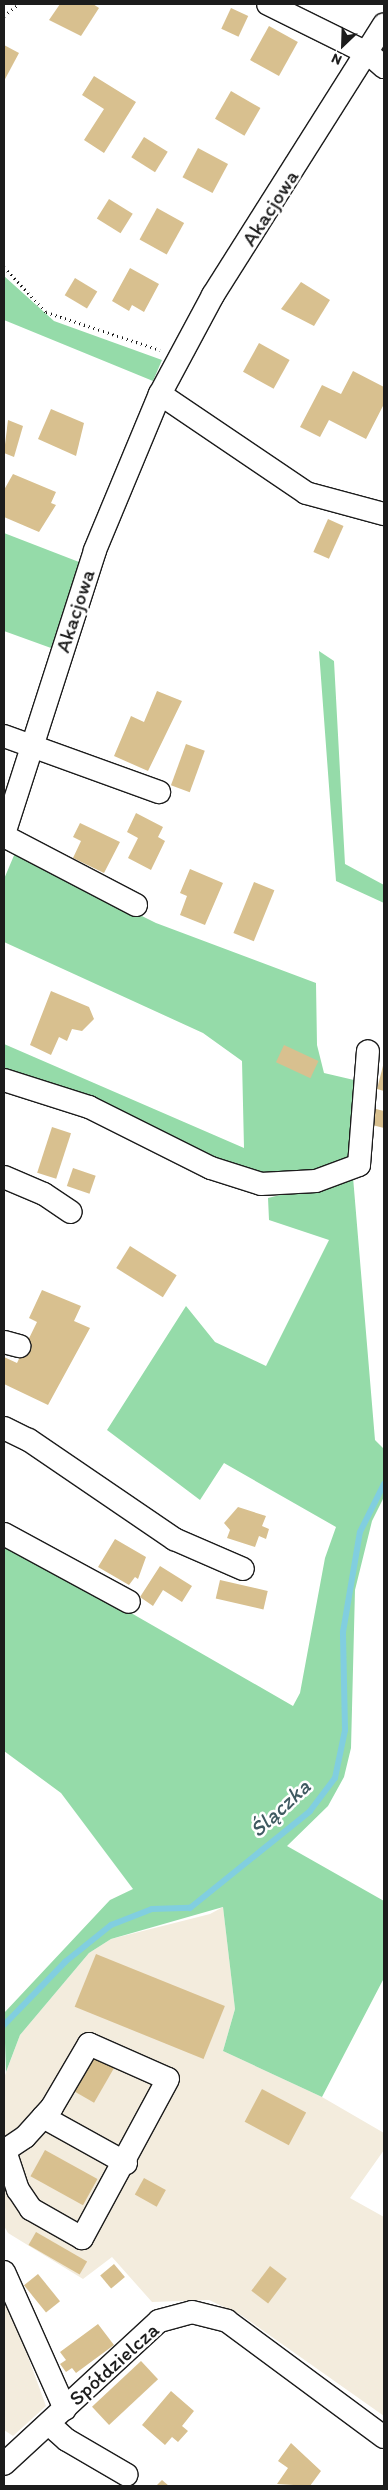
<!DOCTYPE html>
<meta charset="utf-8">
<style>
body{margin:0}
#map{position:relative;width:388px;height:2490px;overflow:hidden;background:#fff;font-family:Itim,sans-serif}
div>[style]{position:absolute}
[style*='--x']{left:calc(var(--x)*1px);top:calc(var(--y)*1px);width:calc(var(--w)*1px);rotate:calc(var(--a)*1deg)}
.built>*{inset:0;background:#f3ecdd}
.green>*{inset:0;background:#95dba9}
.stream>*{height:6px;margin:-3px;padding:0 3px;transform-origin:3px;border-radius:3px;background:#81cee0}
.building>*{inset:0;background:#d8c08f;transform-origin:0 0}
.path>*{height:3px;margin-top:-1.5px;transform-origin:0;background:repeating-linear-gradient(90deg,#1c1c1c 0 1px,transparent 0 5px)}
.roads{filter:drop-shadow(1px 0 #1c1c1c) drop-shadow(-1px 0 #1c1c1c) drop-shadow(0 1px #1c1c1c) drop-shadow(0 -1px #1c1c1c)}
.minor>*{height:22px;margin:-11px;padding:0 11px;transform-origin:11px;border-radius:11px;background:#fff}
span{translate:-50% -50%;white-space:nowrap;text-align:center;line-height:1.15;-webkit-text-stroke:5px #fff;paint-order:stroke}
.street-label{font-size:21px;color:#1c1c1c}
.water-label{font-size:22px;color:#3f5a61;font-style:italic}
.frame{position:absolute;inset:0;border:5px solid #1c1c1c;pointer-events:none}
.north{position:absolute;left:318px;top:20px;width:50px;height:50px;-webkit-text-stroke:4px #fff;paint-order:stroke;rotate:204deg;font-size:14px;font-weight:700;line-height:20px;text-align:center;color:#1c1c1c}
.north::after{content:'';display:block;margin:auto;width:18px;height:22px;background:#1c1c1c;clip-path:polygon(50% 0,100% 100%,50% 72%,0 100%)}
</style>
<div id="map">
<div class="built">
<div style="clip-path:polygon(223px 1907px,235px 2009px,223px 2051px,322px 2097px,384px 2133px,384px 2150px,350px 2198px,384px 2217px,384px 2416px,241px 2315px,209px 2300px,152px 2302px,112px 2257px,83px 2279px,8px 2233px,4px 2226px,4px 2078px,20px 2035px,89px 1953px,111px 1939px,210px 1914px)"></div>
<div style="clip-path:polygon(4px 2291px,46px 2406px,13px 2436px,4px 2430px)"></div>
</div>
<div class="green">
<div style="clip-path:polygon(4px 276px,54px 321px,162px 360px,153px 381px,4px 320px)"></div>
<div style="clip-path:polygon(4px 533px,79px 562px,51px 648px,4px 631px)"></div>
<div style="clip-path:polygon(319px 651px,334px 661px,345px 864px,384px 885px,384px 903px,336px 881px)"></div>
<div style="clip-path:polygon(15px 853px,156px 923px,316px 983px,317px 1045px,324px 1073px,354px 1080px,352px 1156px,326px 1170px,245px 1174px,4px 1075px,4px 1044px,244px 1148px,242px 1061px,203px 1033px,4px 942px,4px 879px)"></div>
<div style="clip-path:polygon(353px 1177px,375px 1440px,384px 1449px,384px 1497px,372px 1521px,355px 1590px,351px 1748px,344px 1777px,328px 1806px,287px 1846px,384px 1901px,384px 1978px,322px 2097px,223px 2051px,235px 2009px,223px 1907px,111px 1939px,89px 1953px,20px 2035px,6px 2072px,4px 2013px,110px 1900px,133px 1889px,61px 1793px,4px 1751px,4px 1540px,293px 1706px,300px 1693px,325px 1558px,336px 1527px,224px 1463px,200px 1500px,107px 1430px,186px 1306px,215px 1342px,266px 1366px,329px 1240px,269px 1220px,268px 1198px)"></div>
</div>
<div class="stream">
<div style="--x:4;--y:2025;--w:88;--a:-45.9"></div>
<div style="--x:65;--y:1962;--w:59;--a:-38.8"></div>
<div style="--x:111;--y:1925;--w:44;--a:-21.3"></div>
<div style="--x:152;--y:1909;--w:38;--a:-2"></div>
<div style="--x:190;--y:1908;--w:154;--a:-38.9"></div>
<div style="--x:310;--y:1811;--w:41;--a:-52.9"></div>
<div style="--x:335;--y:1778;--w:49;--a:-78.2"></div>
<div style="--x:345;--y:1730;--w:98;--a:-91.2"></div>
<div style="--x:343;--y:1632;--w:101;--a:-80.4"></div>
<div style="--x:360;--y:1532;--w:54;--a:-63.4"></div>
</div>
<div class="building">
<div style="clip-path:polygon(60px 4px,93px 4px,99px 8px,81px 36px,49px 20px)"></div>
<div style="left:231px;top:8px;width:19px;height:23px;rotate:25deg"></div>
<div style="left:269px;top:26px;width:33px;height:39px;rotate:29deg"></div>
<div style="clip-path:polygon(4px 45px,19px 53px,4px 81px)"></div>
<div style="clip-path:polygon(94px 76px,136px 102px,104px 153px,84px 140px,104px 109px,82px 95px)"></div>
<div style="left:231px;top:91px;width:34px;height:32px;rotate:30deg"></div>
<div style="left:144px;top:137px;width:28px;height:24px;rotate:32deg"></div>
<div style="left:198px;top:148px;width:34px;height:33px;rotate:28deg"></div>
<div style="left:109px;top:199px;width:28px;height:23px;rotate:32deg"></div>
<div style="left:157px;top:208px;width:31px;height:36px;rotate:29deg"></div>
<div style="clip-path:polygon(130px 268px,159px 284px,144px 312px,132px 305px,129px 311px,112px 301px)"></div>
<div style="left:75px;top:278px;width:26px;height:20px;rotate:31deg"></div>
<div style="clip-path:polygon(301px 282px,330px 300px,314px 326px,281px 309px)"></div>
<div style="left:259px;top:343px;width:35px;height:33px;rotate:29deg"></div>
<div style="clip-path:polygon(353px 371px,384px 387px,384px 404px,366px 439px,329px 420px,320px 437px,300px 427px,322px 385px,341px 394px)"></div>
<div style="clip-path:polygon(51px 409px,84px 423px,76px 456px,38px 439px)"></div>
<div style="clip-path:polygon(8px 420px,23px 426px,14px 457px,4px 453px)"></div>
<div style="clip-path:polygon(13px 474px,56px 492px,51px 503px,56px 505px,39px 532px,4px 517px,4px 490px)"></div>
<div style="left:328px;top:519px;width:17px;height:36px;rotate:24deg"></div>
<div style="clip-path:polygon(157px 691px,182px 701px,148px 771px,114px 756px,131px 716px,144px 722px)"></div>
<div style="left:186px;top:744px;width:20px;height:44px;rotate:20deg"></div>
<div style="clip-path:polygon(136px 813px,163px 827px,158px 837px,165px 841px,151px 870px,128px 858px,138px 838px,127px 832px)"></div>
<div style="clip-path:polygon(80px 823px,120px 842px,104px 873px,73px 858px,81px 841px,73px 837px)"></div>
<div style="clip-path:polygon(190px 869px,223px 883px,205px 925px,180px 915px,187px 896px,180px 893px)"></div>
<div style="left:254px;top:882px;width:22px;height:55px;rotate:22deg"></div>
<div style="clip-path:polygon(51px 991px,89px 1007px,94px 1019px,82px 1031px,72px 1029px,67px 1041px,59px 1037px,51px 1055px,30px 1045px)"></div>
<div style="left:284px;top:1045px;width:38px;height:19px;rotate:25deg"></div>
<div style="clip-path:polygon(384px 1062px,384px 1091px,377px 1089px)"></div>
<div style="clip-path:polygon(372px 1108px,384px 1111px,384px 1128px,368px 1124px)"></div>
<div style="left:52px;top:1127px;width:20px;height:48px;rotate:18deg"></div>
<div style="left:73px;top:1168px;width:24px;height:19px;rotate:19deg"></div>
<div style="left:130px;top:1246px;width:55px;height:26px;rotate:32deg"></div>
<div style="clip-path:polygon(42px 1290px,81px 1306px,74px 1321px,90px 1328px,48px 1405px,4px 1384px,4px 1357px,17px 1363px,37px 1322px,29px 1318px)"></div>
<div style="clip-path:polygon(238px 1507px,266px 1516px,262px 1526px,269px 1529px,266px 1539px,259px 1536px,255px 1547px,227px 1538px,230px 1530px,224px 1523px)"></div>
<div style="clip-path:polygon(115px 1539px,146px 1557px,138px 1579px,135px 1577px,129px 1585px,98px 1567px)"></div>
<div style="clip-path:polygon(160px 1566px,192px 1586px,182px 1602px,163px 1590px,153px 1606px,140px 1597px)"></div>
<div style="left:220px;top:1580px;width:49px;height:19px;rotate:13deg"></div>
<div style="left:96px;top:1954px;width:139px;height:57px;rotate:22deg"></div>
<div style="left:95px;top:2057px;width:22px;height:40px;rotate:30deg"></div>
<div style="left:262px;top:2089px;width:50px;height:37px;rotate:28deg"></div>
<div style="left:45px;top:2150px;width:60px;height:30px;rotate:29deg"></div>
<div style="left:144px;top:2178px;width:25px;height:19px;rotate:29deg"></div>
<div style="left:36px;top:2232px;width:59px;height:15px;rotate:30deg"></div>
<div style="left:114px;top:2264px;width:17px;height:18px;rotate:50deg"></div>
<div style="left:270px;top:2266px;width:21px;height:31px;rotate:37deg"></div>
<div style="left:38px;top:2274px;width:35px;height:18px;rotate:51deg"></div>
<div style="clip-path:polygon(98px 2324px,114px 2345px,76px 2373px,72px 2368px,66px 2372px,60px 2364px,66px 2360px,60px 2352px)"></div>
<div style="left:141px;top:2361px;width:25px;height:67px;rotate:47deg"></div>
<div style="clip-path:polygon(171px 2391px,194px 2411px,182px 2426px,188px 2431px,178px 2442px,172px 2437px,165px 2445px,142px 2425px)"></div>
<div style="clip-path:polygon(291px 2443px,321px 2471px,310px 2486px,277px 2484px,288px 2468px,278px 2461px)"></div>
<div style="clip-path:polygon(162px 2480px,169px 2486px,156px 2486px)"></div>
</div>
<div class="path">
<div style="--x:4;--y:16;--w:19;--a:-39"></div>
<div style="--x:4;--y:267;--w:62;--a:47"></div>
<div style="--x:46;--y:312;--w:120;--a:18.4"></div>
</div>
<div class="roads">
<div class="minor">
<div style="--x:268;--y:4;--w:113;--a:26.3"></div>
<div style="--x:369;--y:54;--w:20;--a:41"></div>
<div style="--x:160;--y:394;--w:176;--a:34.1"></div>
<div style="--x:306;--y:493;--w:81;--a:15.1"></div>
<div style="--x:4;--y:736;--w:165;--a:19.9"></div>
<div style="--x:4;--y:834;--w:298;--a:-72.2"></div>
<div style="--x:95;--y:550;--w:169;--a:-67.4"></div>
<div style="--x:160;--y:394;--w:112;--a:-61.8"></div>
<div style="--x:213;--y:295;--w:320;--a:-57.7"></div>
<div style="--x:4;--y:836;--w:149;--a:27.6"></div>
<div style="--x:4;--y:1080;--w:89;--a:17.6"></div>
<div style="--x:89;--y:1107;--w:136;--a:26.6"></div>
<div style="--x:211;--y:1168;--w:52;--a:17.7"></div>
<div style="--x:261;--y:1184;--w:55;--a:-3.1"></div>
<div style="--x:316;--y:1181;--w:46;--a:-20.4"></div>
<div style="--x:359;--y:1165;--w:114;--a:-85.5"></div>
<div style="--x:4;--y:1177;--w:43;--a:23"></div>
<div style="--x:44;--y:1194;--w:32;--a:34"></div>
<div style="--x:4;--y:1342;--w:16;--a:15"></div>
<div style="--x:4;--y:1428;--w:28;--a:26"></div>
<div style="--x:29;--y:1440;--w:176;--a:34.3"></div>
<div style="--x:174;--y:1539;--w:75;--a:23.5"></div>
<div style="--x:4;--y:1534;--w:142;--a:28.5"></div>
<div style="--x:43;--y:2117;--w:95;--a:29"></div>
<div style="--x:4;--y:2151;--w:25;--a:-34"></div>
<div style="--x:25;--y:2137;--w:40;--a:-48"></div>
<div style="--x:52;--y:2107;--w:73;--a:-59.6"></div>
<div style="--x:89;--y:2044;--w:86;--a:23.9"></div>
<div style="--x:168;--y:2079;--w:181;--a:118.4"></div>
<div style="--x:82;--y:2238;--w:59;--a:-150.4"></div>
<div style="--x:31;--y:2209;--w:23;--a:-124"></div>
<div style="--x:18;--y:2190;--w:41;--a:-108.4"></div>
<div style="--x:4;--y:2272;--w:150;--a:66"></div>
<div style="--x:49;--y:2424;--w:24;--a:42"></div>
<div style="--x:67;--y:2440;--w:69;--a:30.3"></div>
<div style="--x:4;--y:2464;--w:211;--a:-42.7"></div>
<div style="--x:159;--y:2321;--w:34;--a:-15"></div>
<div style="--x:192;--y:2312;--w:36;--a:14"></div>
<div style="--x:227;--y:2321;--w:195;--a:36.5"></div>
</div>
</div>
<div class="street-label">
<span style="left:270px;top:208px;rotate:-57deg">Akacjowa</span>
<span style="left:75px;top:611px;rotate:-72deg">Akacjowa</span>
<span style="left:114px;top:2364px;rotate:-42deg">Spółdzielcza</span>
</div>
<div class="water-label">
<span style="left:280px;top:1808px;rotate:-43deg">Ślączka</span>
</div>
<div class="frame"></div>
<div class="north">N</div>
</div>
